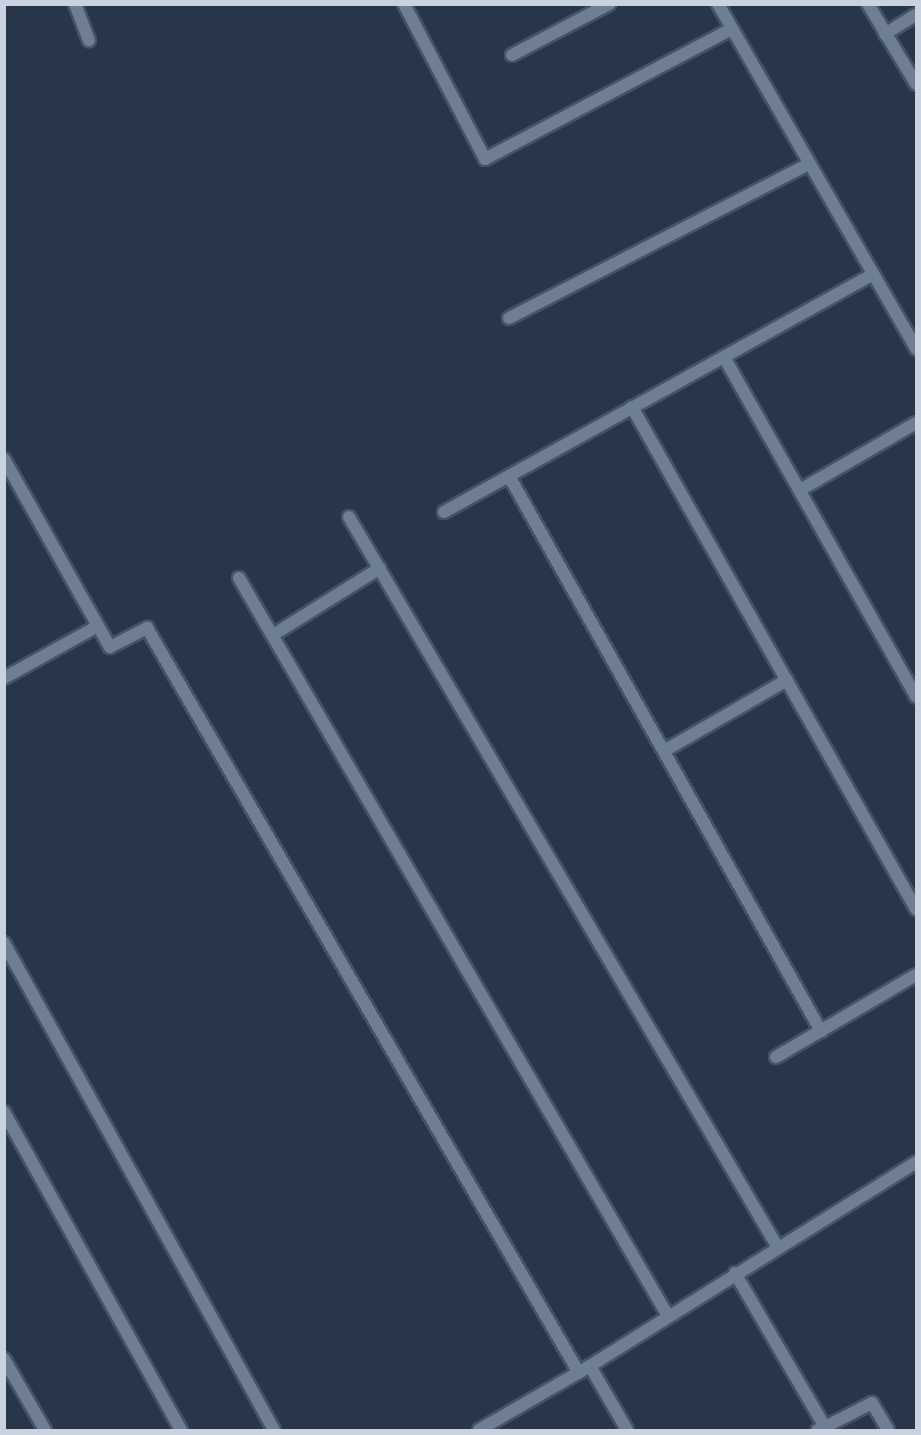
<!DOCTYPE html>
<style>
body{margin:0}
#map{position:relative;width:921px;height:1435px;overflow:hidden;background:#273649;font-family:Inter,sans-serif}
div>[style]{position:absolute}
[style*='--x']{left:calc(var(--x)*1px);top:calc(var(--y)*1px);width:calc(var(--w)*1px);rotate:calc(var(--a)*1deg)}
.roads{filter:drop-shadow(2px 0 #475364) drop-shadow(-2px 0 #475364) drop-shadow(0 2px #475364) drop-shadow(0 -2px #475364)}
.minor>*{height:12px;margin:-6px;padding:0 6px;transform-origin:6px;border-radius:6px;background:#6e7f95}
span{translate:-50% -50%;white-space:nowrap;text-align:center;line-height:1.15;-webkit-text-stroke:6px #1d2c3e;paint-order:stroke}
.frame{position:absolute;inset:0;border:6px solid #c9d2df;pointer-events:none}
</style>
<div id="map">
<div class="roads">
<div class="minor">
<div style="--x:75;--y:4;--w:39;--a:69"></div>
<div style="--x:404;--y:4;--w:175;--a:62.4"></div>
<div style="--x:485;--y:159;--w:279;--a:-27.8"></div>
<div style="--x:718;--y:4;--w:398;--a:60.1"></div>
<div style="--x:868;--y:4;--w:93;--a:59"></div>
<div style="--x:885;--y:34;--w:36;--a:-32"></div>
<div style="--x:512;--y:55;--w:110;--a:-27.7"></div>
<div style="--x:509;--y:318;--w:337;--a:-27.2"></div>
<div style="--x:724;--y:357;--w:390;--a:60.5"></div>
<div style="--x:632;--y:407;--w:577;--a:60.5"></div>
<div style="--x:4;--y:459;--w:216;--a:60.6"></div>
<div style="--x:110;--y:647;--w:42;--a:-27.2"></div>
<div style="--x:147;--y:628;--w:861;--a:59.89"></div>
<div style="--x:509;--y:476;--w:637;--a:60.66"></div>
<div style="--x:800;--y:490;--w:134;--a:-30"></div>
<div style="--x:444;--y:512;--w:491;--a:-29"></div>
<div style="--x:349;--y:517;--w:845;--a:59.58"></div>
<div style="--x:239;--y:578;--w:854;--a:59.83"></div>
<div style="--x:273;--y:635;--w:126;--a:-32.1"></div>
<div style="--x:4;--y:678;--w:107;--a:-29"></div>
<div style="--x:664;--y:751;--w:142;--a:-30"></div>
<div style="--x:4;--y:943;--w:557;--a:61"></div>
<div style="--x:776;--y:1057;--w:162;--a:-30.4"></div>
<div style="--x:4;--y:1112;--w:364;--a:60.9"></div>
<div style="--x:735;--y:1273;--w:178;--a:59.7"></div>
<div style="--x:825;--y:1427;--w:8;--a:157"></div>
<div style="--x:4;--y:1359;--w:82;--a:60"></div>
<div style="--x:590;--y:1366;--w:74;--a:60"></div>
<div style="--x:825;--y:1427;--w:53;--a:-27.1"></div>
<div style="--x:872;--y:1403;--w:31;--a:59"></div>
<div style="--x:479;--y:1430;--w:128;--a:-30"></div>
<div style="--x:590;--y:1366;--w:385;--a:-32"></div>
</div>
</div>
<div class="frame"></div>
</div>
